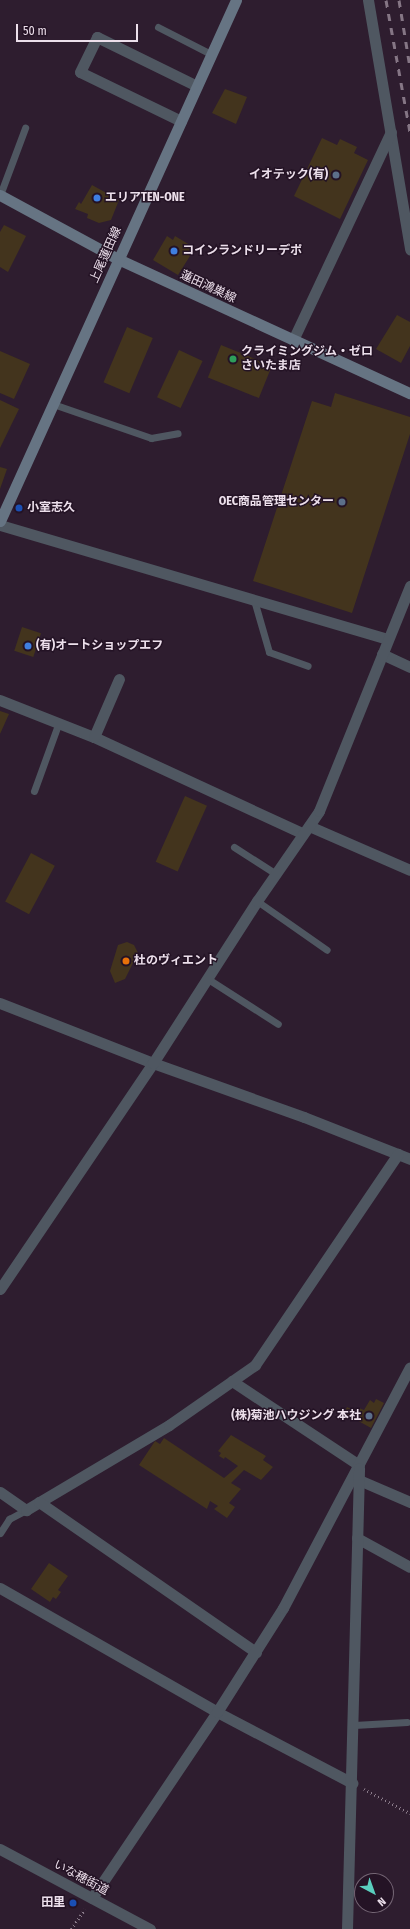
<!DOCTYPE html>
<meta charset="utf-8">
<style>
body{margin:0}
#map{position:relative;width:410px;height:1929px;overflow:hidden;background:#2e1d2f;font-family:"Fira Sans Condensed","Noto Sans JP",sans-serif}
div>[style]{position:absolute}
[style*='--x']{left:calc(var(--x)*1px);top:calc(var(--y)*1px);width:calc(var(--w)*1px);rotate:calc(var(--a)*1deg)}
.building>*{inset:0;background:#43341d;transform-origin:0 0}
.path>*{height:2.5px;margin-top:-1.25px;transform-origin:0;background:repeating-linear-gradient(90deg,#8a7b8a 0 1px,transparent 0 4px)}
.service>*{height:7px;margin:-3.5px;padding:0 3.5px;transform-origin:3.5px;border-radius:3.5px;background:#4f5761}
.minor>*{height:11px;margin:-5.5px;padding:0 5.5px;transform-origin:5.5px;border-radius:5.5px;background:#4f5761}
.tertiary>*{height:11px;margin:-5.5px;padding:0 5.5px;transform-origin:5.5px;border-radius:5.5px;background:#4f5761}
.secondary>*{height:11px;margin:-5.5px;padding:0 5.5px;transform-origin:5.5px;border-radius:5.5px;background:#667483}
.rail>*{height:3px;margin-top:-1.5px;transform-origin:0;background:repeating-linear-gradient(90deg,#857685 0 7px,transparent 0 14px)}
.dots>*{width:11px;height:11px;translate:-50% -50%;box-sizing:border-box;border:2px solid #241325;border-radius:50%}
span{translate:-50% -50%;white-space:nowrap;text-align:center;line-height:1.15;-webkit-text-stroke:3px #241325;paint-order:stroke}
.poi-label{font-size:12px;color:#ecdfeb;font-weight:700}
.right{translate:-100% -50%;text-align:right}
.left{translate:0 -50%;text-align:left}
.street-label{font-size:12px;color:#ecdfeb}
.north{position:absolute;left:354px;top:1873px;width:40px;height:40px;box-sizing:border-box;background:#241325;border:1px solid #746574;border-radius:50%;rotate:139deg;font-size:11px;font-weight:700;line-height:16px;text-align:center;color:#ecdfeb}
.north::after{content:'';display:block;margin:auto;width:14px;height:18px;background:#5acebe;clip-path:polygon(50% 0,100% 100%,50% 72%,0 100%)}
.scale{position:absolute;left:16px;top:24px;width:122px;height:18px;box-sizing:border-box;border:2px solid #ecdfeb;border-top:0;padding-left:5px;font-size:12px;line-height:14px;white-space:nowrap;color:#ecdfeb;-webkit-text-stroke:3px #241325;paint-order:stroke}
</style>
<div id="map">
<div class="building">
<div style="clip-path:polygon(225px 89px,247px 97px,236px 124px,212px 113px)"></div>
<div style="clip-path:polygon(322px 138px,337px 145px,340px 139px,357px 147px,354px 153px,368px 160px,340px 219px,294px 196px)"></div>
<div style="clip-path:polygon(92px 185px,119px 200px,111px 220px,99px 223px,87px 218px,88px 214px,75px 209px,79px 202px,81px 204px)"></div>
<div style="clip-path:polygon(4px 225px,26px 236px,8px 272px,0 267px,0 232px)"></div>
<div style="clip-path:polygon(167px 236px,173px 240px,175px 236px,195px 248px,178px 275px,153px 260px)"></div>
<div style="clip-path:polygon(397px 315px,410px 322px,410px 346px,401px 363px,376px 349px)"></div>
<div style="left:127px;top:327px;width:28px;height:60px;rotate:23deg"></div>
<div style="left:221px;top:345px;width:55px;height:35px;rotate:22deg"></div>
<div style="left:179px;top:350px;width:26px;height:52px;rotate:25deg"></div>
<div style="clip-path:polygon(0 351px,30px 364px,14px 399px,0 393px)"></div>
<div style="clip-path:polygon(335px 393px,410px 417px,410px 434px,352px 613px,253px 581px,312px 401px,331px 407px)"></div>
<div style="clip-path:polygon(0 400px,19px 409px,0 448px)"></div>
<div style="clip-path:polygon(0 467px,7px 469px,0 489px)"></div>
<div style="left:22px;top:627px;width:20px;height:25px;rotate:18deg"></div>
<div style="clip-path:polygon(0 711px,9px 714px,0 734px)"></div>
<div style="left:185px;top:796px;width:24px;height:72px;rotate:24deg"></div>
<div style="left:31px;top:853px;width:27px;height:55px;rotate:28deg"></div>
<div style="clip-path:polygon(127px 942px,134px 945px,138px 953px,125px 979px,115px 983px,110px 971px,118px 945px)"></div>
<div style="clip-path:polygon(376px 1399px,384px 1403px,371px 1428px,344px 1413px,347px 1407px,357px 1412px,359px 1408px,364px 1410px,370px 1400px,374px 1403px)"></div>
<div style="clip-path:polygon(231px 1435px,266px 1456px,263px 1460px,273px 1467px,261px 1480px,244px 1470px,231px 1483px,241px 1489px,229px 1503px,235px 1507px,227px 1518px,214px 1509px,218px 1506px,210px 1501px,207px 1509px,139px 1465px,155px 1441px,160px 1444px,164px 1438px,224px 1478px,238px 1466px,225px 1457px,224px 1459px,219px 1456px,221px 1453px,218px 1451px)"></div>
<div style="clip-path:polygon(49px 1563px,68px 1576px,58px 1590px,61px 1592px,56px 1599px,53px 1597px,50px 1602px,31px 1589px)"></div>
</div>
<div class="path">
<div style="--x:364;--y:1789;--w:52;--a:27.6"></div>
<div style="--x:71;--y:1929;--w:24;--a:-55"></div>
</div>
<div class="service">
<div style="--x:158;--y:27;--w:59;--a:27"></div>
<div style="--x:0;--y:195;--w:72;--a:-69.5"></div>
<div style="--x:53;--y:404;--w:104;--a:19.1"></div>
<div style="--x:151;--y:438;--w:27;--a:-10"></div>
<div style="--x:254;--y:600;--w:54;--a:73.9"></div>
<div style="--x:269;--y:652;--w:41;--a:19.7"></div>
<div style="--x:34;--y:791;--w:73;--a:-70.1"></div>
<div style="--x:234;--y:847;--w:50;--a:32.7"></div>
<div style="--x:257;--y:901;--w:85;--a:35"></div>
<div style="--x:208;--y:979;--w:83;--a:32.7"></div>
<div style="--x:0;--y:1533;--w:17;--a:-57"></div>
<div style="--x:9;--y:1519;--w:19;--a:-28"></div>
<div style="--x:354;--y:1725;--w:53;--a:-3.2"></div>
</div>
<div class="minor">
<div style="--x:368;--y:0;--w:253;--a:80.4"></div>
<div style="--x:181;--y:121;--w:112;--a:-154.1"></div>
<div style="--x:80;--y:72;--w:39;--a:-64"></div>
<div style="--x:97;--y:37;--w:111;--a:26.1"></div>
<div style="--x:293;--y:340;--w:230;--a:-64.8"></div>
<div style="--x:0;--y:525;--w:404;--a:16.4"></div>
<div style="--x:382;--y:654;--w:31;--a:25"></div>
<div style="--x:0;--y:700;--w:101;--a:21.5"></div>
<div style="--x:94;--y:737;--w:229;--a:24.8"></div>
<div style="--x:94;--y:737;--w:63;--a:-66.7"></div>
<div style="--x:309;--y:826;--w:110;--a:23.5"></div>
<div style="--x:0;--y:1003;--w:164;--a:21.4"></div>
<div style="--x:153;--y:1063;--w:160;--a:19.7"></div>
<div style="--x:304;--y:1117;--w:114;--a:21.6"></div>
<div style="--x:0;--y:1289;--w:273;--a:-55.9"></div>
<div style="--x:153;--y:1063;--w:193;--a:-57.3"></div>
<div style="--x:257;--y:901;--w:109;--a:-55.4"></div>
<div style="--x:319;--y:811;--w:243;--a:-68"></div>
<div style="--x:232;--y:1381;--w:152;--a:33.5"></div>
<div style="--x:359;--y:1480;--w:56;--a:23.3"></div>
<div style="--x:0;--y:1492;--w:32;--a:35"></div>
<div style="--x:26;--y:1510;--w:166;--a:-30.7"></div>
<div style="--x:169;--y:1425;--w:105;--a:-34.9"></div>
<div style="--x:255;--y:1365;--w:255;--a:-55.9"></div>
<div style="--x:39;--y:1502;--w:264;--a:34.7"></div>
<div style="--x:357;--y:1538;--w:60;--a:28.7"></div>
<div style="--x:0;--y:1588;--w:250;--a:29.7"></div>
<div style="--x:217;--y:1712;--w:153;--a:27.7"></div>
<div style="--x:92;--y:1898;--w:224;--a:-56.1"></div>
<div style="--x:217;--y:1712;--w:123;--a:-57.6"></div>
<div style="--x:283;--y:1608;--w:272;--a:-62.2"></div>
<div style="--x:347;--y:1929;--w:461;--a:-88.5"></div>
</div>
<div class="tertiary">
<div style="--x:0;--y:1849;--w:170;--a:28.1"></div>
</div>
<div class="secondary">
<div style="--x:0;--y:195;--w:134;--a:28.5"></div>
<div style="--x:118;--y:259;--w:321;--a:24.7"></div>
<div style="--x:0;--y:521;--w:572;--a:-65.63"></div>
</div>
<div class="rail">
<div style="--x:386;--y:0;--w:134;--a:79.7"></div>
<div style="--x:399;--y:0;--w:68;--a:80.7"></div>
</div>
<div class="dots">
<div style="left:336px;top:175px;background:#5c6f8a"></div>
<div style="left:97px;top:198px;background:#3f7fe0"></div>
<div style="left:174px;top:251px;background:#3f7fe0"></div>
<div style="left:233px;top:359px;background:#2e9e5b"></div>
<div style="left:342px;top:502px;background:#5c6f8a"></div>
<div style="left:19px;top:508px;background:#1a4fb4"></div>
<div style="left:28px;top:646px;background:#3f7fe0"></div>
<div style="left:126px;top:961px;background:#e8710a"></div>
<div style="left:369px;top:1416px;background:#5c6f8a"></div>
<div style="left:73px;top:1903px;background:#1a4fb4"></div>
</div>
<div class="poi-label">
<span class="right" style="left:328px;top:175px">イオテック(有)</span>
<span class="left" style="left:105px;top:198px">エリアTEN-ONE</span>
<span class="left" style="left:182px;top:251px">コインランドリーデポ</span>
<span class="left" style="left:241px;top:359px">クライミングジム・ゼロ<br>さいたま店</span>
<span class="right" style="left:334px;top:502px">OEC商品管理センター</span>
<span class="left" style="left:27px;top:508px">小室志久</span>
<span class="left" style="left:36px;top:646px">(有)オートショップエフ</span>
<span class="left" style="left:134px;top:961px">杜のヴィエント</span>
<span class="right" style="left:361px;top:1416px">(株)菊池ハウジング 本社</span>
<span class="right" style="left:65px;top:1903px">田里</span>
</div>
<div class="street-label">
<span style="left:106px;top:255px;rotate:-66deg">上尾蓮田線</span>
<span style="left:208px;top:287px;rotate:25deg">蓮田鴻巣線</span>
<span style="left:81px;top:1878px;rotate:28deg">いな穂街道</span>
</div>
<div class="north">N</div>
<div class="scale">50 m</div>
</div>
